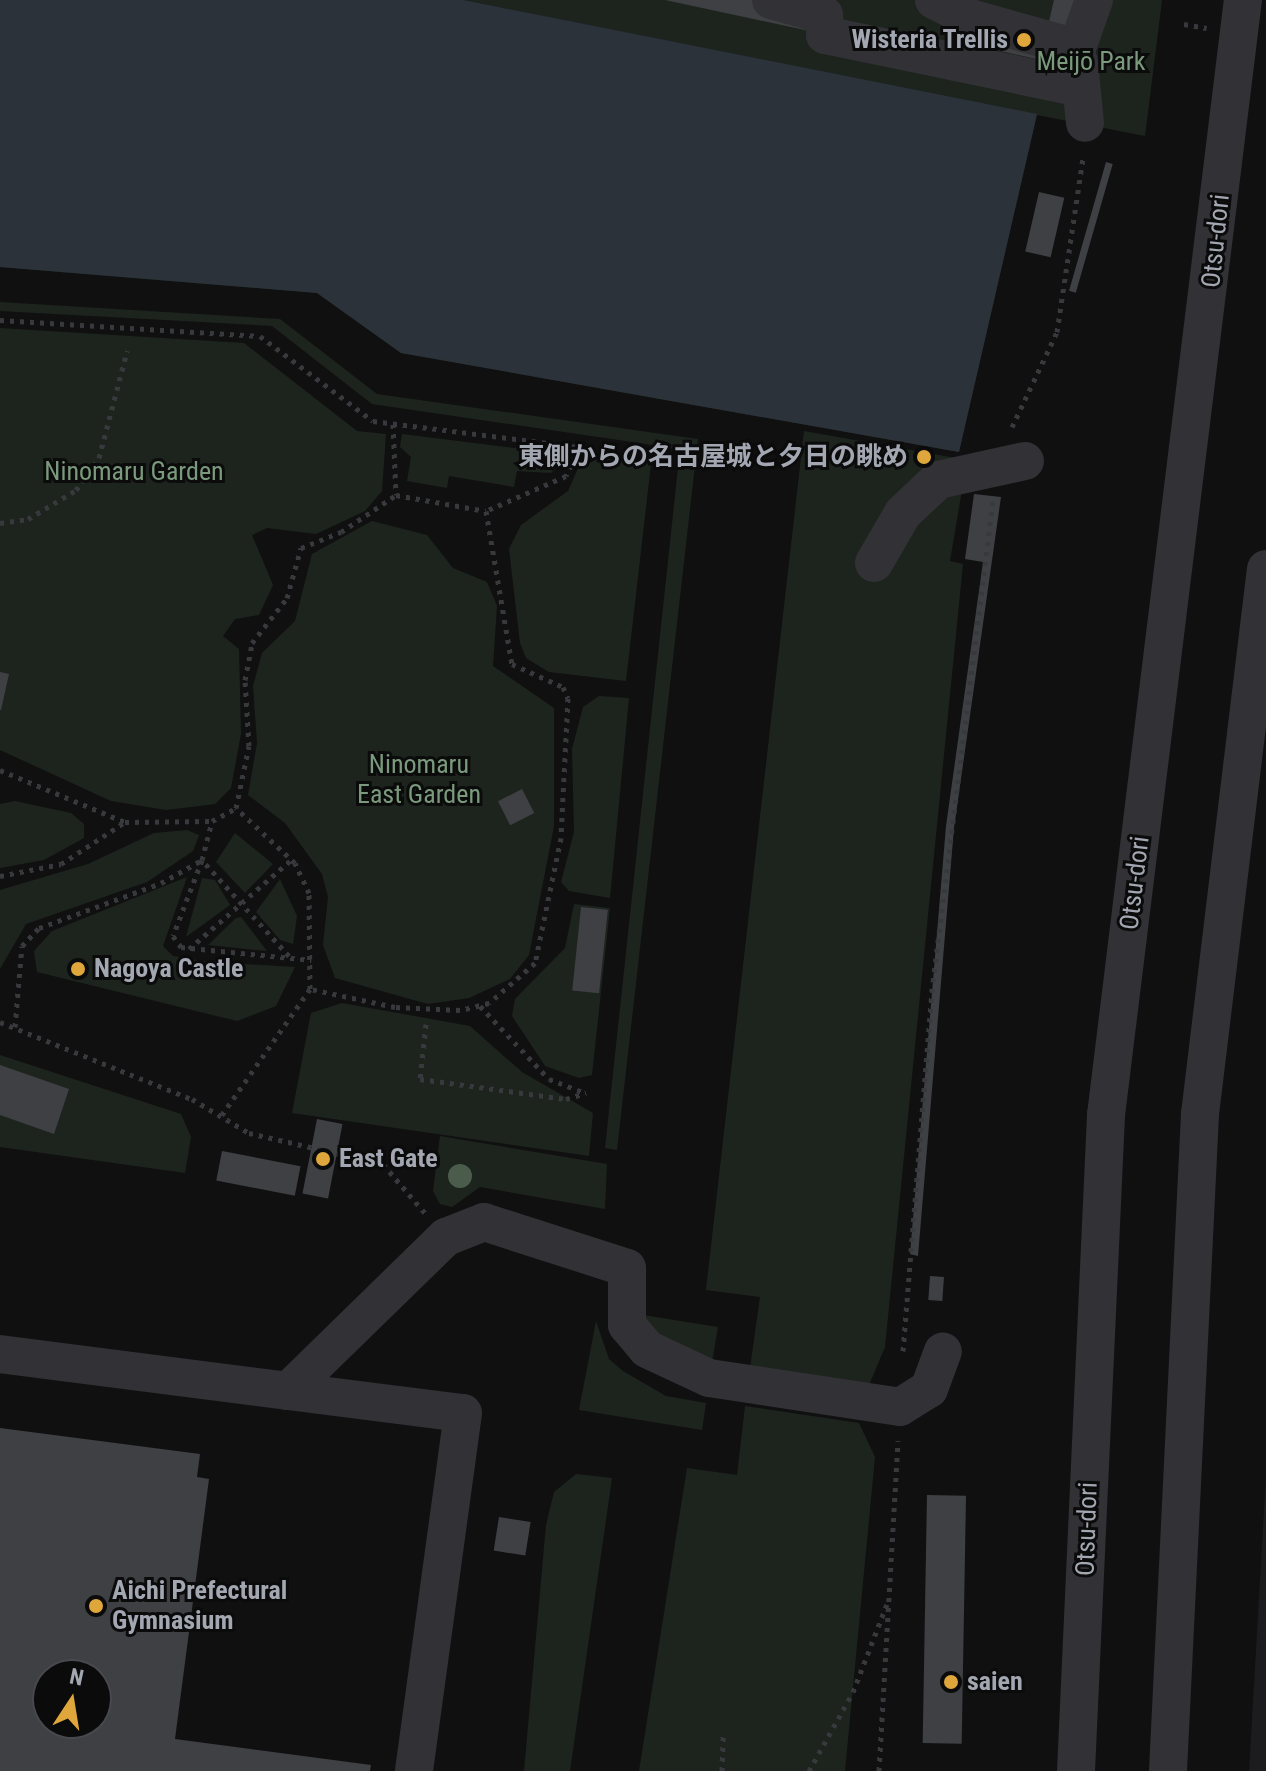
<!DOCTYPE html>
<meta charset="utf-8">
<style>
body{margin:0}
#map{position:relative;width:1266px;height:1771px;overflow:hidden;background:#101011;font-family:"Roboto Condensed","Noto Sans JP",sans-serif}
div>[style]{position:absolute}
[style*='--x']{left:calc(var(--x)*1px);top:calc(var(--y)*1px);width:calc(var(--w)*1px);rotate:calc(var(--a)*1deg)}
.built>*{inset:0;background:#1c1c1e}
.green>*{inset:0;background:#1d241e}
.water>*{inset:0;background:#2b3239}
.building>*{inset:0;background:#3f4044;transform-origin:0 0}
.path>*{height:5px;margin-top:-2.5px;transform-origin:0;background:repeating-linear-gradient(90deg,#38393d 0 4px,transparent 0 10px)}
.minor>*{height:38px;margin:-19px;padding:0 19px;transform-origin:19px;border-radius:19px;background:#323236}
.trees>*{width:24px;height:24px;margin:-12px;border-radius:50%;background:#4b5c4c}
.dots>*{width:22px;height:22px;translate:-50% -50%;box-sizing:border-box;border:4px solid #0b0b0c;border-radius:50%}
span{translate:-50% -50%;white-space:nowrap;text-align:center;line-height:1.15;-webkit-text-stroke:6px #0b0b0c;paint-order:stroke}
.poi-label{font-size:26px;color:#a3a7b1;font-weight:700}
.right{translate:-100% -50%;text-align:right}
.left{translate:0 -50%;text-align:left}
.park-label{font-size:26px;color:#7b9a7d}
.street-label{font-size:26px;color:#a3a7b1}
.north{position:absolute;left:32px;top:1659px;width:80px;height:80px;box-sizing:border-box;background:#0b0b0c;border:2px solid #48494e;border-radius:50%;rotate:12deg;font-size:22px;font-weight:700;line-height:32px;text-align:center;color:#a3a7b1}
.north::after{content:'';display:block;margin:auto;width:28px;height:36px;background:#dfa73b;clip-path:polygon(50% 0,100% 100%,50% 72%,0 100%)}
</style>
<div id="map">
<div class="built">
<div style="clip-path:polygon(1266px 1476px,1266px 1771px,1249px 1771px)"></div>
</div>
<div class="green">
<div style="clip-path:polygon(464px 0,1162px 0,1145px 136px,1037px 115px,959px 452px,401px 353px,317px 293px,0 267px,0 228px,653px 38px)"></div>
<div style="clip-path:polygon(0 302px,280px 319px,377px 394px,698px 439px,617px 1150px,605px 1148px,680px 449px,372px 404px,272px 326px,0 311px)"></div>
<div style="clip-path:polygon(0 328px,244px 343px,357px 431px,386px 434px,382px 491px,365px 511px,316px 534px,267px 528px,252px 535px,273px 585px,259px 615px,235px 619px,223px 636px,239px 649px,241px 734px,231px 788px,215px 804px,166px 810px,111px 801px,0 750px)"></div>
<div style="clip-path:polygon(804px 431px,967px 460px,950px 561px,963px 564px,885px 1347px,869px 1385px,750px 1368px,760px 1297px,706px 1290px)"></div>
<div style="clip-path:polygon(402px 434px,571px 455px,551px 473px,517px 471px,514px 487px,449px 476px,447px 488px,407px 481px,411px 457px,400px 447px)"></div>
<div style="clip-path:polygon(584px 455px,651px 464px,626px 681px,549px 672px,526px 658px,520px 643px,509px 549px,521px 525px,568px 491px)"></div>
<div style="clip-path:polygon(372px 521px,427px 535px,453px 568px,487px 582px,497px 606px,493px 666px,554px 708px,554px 826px,529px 955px,510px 979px,469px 998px,428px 1004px,335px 978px,323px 945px,328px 897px,322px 874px,285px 823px,248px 795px,257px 743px,253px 686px,262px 653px,295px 621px,312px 554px)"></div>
<div style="clip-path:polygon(599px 696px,629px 698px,610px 898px,569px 891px,561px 882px,574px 832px,572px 749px,583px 707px)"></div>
<div style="clip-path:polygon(15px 801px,71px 813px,84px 824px,84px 838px,44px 860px,0 868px,0 804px)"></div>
<div style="clip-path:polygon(187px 830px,199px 835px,193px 851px,147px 882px,26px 924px,0 969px,0 890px,88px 864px,154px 833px)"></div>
<div style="clip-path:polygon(235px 833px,273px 864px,245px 893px,216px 862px)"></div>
<div style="clip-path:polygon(187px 877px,163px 946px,173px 956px,209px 962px,295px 967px,276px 1006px,237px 1021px,37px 972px,34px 951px,52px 931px)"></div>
<div style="clip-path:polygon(202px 878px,215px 880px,230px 905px,186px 937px)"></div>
<div style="clip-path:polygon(280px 879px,297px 916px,293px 944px,280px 940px,256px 912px)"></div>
<div style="clip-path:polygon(574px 904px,610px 908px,592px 1075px,579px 1078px,545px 1066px,512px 1016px,515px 999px,565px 948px)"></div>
<div style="clip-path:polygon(241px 917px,267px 951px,208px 945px,236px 918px)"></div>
<div style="clip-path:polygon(342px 1003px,470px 1026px,522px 1072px,593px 1113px,589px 1156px,292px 1113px,311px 1013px)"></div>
<div style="clip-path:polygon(0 1055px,181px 1114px,191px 1137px,185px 1173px,0 1147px)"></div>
<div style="clip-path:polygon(440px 1136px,607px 1164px,605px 1209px,480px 1187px,452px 1207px,440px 1204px,433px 1191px)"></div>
<div style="clip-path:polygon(643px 1315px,718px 1327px,712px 1362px,668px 1345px)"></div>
<div style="clip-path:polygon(596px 1321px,609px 1359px,623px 1371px,666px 1396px,706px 1403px,702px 1430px,579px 1410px)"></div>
<div style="clip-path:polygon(745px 1406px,859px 1423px,875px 1457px,845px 1771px,639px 1771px,687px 1468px,737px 1475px)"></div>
<div style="clip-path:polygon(576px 1474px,612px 1478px,570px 1771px,524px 1771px,546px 1525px,554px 1492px)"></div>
</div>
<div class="water">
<div style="clip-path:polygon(0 0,464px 0,1037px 114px,959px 452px,401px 353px,317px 293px,0 267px)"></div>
</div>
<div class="building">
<div style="clip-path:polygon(665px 0,820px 0,816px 20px,971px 53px,978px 17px,1047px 30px,1054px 0,1082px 0,1063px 94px,1036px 89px,1041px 60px,996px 50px,991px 70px)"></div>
<div style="left:1106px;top:162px;width:7px;height:134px;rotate:16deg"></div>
<div style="left:1039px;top:192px;width:26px;height:61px;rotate:13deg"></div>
<div style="clip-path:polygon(974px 494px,1001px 497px,954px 828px,918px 1256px,910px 1254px,946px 826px,983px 562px,965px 559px)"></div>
<div style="clip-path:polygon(0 672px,9px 674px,1px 710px,0 710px)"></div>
<div style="left:522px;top:789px;width:27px;height:27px;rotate:63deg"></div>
<div style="left:581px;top:907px;width:27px;height:84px;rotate:6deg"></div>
<div style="clip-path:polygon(0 1065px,69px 1089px,54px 1134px,0 1115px)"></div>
<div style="left:317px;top:1119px;width:26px;height:76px;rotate:11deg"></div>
<div style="left:222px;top:1151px;width:80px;height:30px;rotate:11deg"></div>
<div style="left:930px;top:1276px;width:14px;height:24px;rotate:4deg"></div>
<div style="clip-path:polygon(evenodd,0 1428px,200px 1454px,197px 1477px,209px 1479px,175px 1739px,371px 1765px,370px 1771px,0 1771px,0 1428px,48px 1675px,96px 1675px,96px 1723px,48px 1723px,48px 1675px)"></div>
<div style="left:927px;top:1495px;width:39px;height:248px;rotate:1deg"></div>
<div style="left:499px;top:1517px;width:32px;height:34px;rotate:9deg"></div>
</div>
<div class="path">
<div style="--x:1184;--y:24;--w:23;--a:10"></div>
<div style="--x:0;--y:320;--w:260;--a:3.5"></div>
<div style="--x:260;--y:336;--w:141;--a:37"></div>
<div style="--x:373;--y:421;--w:209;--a:7.2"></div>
<div style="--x:580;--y:447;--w:32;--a:116"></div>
<div style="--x:566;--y:476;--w:87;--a:156.4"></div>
<div style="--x:486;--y:511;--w:155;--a:80.4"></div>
<div style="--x:512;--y:664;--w:56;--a:24.3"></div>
<div style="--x:563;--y:687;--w:12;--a:66"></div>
<div style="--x:568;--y:698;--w:140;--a:92.9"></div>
<div style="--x:561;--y:838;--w:128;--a:101.7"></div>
<div style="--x:535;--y:963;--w:61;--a:139"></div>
<div style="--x:489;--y:1003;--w:30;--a:166"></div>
<div style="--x:460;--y:1010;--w:65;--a:-177.4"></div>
<div style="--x:395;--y:1007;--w:87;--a:-168"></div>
<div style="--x:310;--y:989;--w:155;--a:125"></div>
<div style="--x:393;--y:424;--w:71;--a:87.6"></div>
<div style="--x:396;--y:495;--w:91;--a:10.1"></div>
<div style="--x:1012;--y:427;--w:105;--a:-64.7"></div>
<div style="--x:1057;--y:332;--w:177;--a:-81.5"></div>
<div style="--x:0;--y:523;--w:28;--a:-8"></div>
<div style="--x:28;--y:519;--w:56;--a:-31.1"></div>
<div style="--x:76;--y:490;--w:39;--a:-54"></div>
<div style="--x:99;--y:458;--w:111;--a:-75.3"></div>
<div style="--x:0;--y:770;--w:135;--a:22.6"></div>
<div style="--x:0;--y:876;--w:62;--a:-11.1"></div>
<div style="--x:61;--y:864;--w:77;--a:-33.3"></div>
<div style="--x:125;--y:822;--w:87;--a:-0.7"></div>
<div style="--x:212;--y:821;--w:27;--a:-28"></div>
<div style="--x:189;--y:949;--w:137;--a:-41.1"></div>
<div style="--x:289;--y:956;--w:130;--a:-132.2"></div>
<div style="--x:202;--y:860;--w:81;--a:110.9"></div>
<div style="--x:173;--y:936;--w:14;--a:54"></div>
<div style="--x:181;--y:947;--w:131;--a:5.7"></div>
<div style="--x:310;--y:989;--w:96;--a:-90.6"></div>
<div style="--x:309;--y:893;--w:33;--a:-115"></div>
<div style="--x:295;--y:863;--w:81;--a:-137"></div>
<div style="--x:236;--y:808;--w:63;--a:-78.2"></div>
<div style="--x:249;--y:746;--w:66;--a:-93.5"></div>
<div style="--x:245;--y:680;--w:38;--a:-79"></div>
<div style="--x:252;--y:643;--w:57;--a:-52.1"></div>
<div style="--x:287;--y:598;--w:52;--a:-74.4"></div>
<div style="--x:301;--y:548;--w:43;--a:-21.8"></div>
<div style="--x:341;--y:532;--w:66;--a:-33.9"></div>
<div style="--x:480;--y:1006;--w:100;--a:46.6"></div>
<div style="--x:549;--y:1079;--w:39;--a:21"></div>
<div style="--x:0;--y:1022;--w:207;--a:21.9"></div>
<div style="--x:192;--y:1099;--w:66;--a:30.8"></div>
<div style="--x:249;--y:1133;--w:138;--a:13"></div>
<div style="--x:383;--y:1164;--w:65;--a:49.4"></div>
<div style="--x:426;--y:1024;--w:55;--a:96.2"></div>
<div style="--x:420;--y:1079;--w:147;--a:7.8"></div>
<div style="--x:566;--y:1099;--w:21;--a:-17"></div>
<div style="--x:15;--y:1027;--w:81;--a:-85.1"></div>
<div style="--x:22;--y:946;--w:25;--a:-47"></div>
<div style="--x:39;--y:928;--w:130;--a:-20.2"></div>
<div style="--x:161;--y:883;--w:47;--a:-29.3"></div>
<div style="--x:202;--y:860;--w:40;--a:-75.6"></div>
<div style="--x:903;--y:1351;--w:370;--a:-85.4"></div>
<div style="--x:933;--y:982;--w:484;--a:-82.9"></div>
<div style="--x:722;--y:1771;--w:36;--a:-88"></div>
<div style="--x:809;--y:1771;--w:90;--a:-60.9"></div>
<div style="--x:853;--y:1692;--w:94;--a:-68.9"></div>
<div style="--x:879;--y:1771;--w:331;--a:-86.7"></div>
</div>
<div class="minor">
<div style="--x:771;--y:0;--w:55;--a:15.8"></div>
<div style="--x:824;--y:15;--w:20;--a:87"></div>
<div style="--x:825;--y:35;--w:261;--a:11.7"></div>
<div style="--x:934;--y:0;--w:40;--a:26.6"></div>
<div style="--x:970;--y:18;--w:111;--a:15.7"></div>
<div style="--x:1077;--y:48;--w:51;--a:-70.5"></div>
<div style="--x:1079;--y:62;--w:61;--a:84.4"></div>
<div style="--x:874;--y:563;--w:58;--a:-59.9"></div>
<div style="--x:903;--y:513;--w:48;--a:-43.3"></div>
<div style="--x:938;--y:480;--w:89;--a:-12.3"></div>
<div style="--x:0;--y:1354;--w:290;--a:7.3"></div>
<div style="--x:288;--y:1391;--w:221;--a:-44.3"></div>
<div style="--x:446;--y:1237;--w:41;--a:-21.5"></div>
<div style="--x:484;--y:1222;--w:150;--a:17.8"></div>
<div style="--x:627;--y:1268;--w:57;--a:90"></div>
<div style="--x:627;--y:1325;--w:31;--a:50"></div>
<div style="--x:647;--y:1349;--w:68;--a:25.1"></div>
<div style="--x:709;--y:1378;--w:193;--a:8.6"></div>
<div style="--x:900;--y:1407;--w:34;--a:-32"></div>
<div style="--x:929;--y:1389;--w:40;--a:-69.8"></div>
<div style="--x:288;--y:1391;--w:176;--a:7.2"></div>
<div style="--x:463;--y:1413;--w:361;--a:97.8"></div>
<div style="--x:1076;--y:1771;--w:657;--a:-87.38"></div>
<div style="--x:1106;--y:1115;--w:1123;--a:-83"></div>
<div style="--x:1168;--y:1771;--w:658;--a:-87.21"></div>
<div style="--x:1200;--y:1114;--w:549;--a:-83.1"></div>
</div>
<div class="trees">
<div style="left:460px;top:1176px"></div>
</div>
<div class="dots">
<div style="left:1024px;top:40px;background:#dfa73b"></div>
<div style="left:924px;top:457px;background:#dfa73b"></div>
<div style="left:78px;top:969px;background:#dfa73b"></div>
<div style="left:323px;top:1159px;background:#dfa73b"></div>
<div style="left:96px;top:1606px;background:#dfa73b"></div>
<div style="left:951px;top:1682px;background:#dfa73b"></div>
</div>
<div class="poi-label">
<span class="right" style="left:1008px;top:40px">Wisteria Trellis</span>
<span class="right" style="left:908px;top:457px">東側からの名古屋城と夕日の眺め</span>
<span class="left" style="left:94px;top:969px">Nagoya Castle</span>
<span class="left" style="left:339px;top:1159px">East Gate</span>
<span class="left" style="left:112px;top:1606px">Aichi Prefectural<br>Gymnasium</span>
<span class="left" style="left:967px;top:1682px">saien</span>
</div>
<div class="park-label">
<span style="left:1091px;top:62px">Meijō Park</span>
<span style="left:134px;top:472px">Ninomaru Garden</span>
<span style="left:419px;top:780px">Ninomaru<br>East Garden</span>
</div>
<div class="street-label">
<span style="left:1216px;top:241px;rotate:-84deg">Otsu-dori</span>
<span style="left:1135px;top:883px;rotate:-83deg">Otsu-dori</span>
<span style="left:1087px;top:1529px;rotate:-88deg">Otsu-dori</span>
</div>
<div class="north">N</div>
</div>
